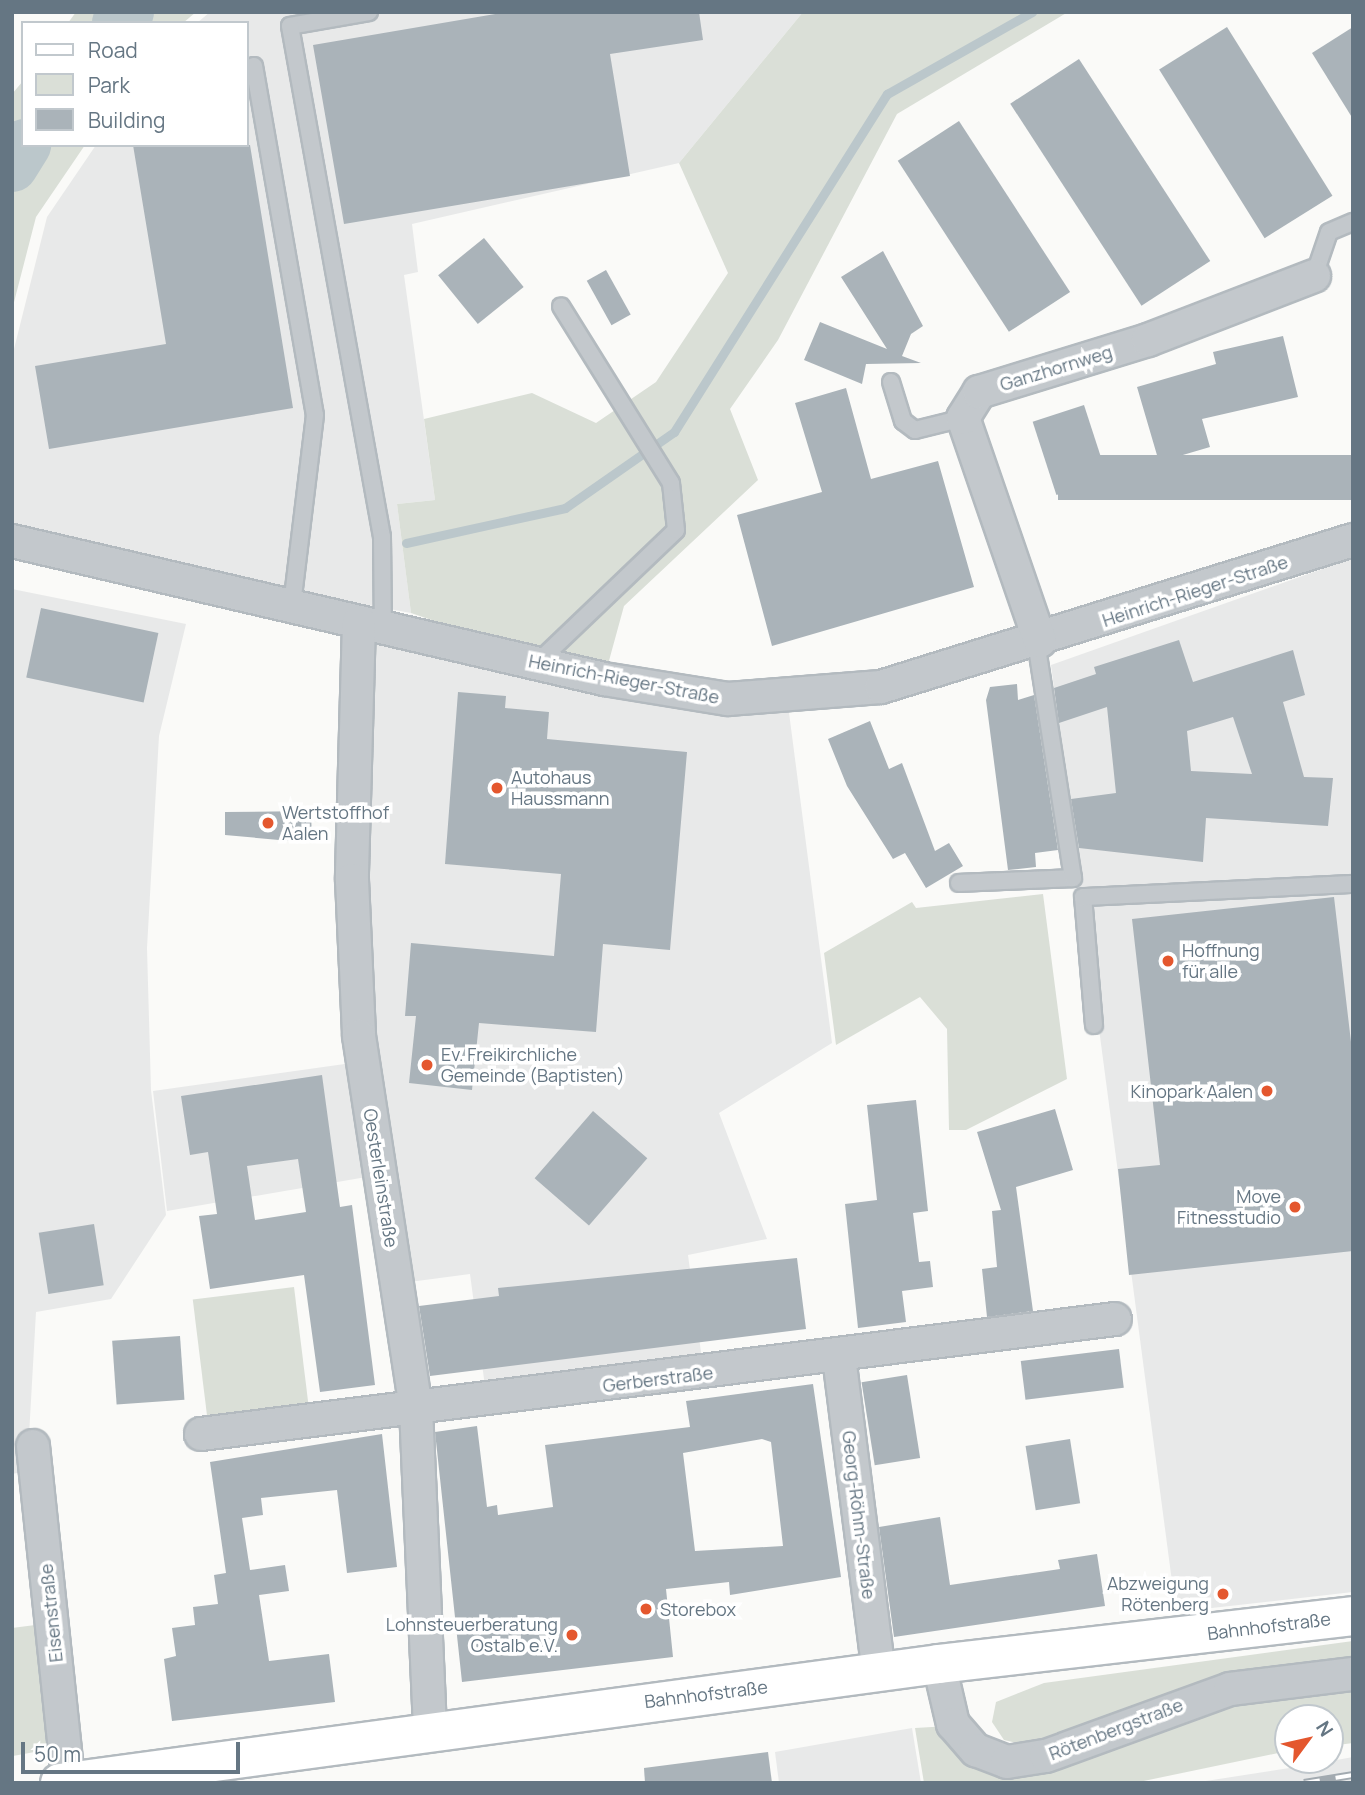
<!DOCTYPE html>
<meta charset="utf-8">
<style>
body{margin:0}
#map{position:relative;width:1365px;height:1795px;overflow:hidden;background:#fafaf8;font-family:Manrope,sans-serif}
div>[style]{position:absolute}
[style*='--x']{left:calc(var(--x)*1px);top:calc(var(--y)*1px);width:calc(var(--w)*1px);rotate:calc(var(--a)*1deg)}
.built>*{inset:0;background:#e8e9e9}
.green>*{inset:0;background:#dadfd7;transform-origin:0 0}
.stream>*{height:9px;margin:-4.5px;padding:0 4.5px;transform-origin:4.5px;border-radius:4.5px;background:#bbc7cb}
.river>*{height:52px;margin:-26px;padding:0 26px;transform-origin:26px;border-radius:26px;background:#bbc7cb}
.building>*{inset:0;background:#aab3b9;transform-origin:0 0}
.roads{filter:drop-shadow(2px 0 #b3babf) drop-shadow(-2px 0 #b3babf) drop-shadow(0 2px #b3babf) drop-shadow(0 -2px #b3babf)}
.lane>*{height:16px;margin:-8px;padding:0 8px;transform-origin:8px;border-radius:8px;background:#c3c8cc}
.street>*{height:32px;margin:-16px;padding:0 16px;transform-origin:16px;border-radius:16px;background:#c3c8cc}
.secondary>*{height:38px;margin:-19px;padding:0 19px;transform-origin:19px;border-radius:19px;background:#fff}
.rail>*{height:8px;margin-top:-4px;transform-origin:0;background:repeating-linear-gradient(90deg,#fff 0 16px,#a2aab0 0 32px);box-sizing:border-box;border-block:2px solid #a2aab0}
.dots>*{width:19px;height:19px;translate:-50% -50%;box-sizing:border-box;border:4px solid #fff;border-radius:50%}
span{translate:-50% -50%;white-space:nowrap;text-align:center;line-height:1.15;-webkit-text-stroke:7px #fff;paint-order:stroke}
.street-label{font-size:18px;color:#657683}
.poi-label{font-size:18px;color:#657683}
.left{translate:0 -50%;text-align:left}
.right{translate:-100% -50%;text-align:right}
.frame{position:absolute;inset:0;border:14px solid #657683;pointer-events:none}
.legend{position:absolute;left:21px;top:21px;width:228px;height:126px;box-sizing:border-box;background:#fff;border:2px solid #c1c8cd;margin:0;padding:9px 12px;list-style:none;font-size:21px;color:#657683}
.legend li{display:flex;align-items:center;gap:14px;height:35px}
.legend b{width:35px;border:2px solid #c1c8cd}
.north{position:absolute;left:1274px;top:1704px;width:70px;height:70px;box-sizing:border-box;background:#fff;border:2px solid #c1c8cd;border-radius:50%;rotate:57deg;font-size:19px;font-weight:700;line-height:28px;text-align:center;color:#657683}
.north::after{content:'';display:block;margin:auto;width:24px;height:32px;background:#e4572e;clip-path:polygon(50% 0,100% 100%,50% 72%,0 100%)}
.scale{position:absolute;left:21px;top:1742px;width:219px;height:32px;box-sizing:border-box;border:4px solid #657683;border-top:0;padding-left:9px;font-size:21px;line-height:24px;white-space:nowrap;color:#657683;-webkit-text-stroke:5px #fff;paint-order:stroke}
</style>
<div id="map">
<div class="built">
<div style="clip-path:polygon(210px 12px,803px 12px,679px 163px,412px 224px,418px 272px,404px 275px,435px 500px,397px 504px,411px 613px,12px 539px,12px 357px,47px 217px,96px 145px,247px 145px,247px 23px,197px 23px)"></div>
<div style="clip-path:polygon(1353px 558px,1353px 1592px,1176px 1612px,1051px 665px)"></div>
<div style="clip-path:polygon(12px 589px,186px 624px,159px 736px,147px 948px,151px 1090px,166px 1215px,111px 1299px,36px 1312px,27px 1471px,12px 1474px)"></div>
<div style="clip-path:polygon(363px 628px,788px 705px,832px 1043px,719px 1113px,767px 1239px,688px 1255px,703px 1367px,486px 1394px,470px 1274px,402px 1283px,384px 1174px,167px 1211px,153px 1091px,366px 1061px)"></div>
<div style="clip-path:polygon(912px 1728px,921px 1783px,779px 1783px,775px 1752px)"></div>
<div style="clip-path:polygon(1353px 1757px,1353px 1783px,1193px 1783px,1309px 1765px)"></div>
</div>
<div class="green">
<div style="clip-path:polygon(76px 12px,196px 12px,183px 23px,68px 23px)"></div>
<div style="clip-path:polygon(803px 12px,1068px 12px,897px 114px,778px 340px,730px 409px,758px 480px,624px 606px,604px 679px,411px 613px,397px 504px,435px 500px,424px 419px,532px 393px,596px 423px,656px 382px,728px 273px,679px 163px)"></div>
<div style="clip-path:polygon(23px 81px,23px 145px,85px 145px,36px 217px,12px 310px,12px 94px)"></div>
<div style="clip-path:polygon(1043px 894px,1067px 1079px,966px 1130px,949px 1130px,947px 1029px,920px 997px,836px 1045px,824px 953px,912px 902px,916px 908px)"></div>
<div style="left:294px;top:1287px;width:119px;height:102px;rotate:83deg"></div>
<div style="clip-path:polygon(43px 1624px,56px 1748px,13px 1756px,12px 1628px)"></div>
<div style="clip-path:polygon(1353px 1641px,1353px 1667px,1029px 1746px,1004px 1740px,992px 1722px,996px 1702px,1044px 1683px)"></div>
<div style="clip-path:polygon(1353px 1684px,1353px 1743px,1330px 1746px,1330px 1718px,1288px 1718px,1288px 1751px,1134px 1783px,924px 1783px,915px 1728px,949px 1726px,982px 1760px,1209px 1700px)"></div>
</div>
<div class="stream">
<div style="--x:406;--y:543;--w:163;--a:-12.4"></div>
<div style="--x:565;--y:508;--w:133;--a:-34.9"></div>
<div style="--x:674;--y:432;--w:400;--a:-57.8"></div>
<div style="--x:887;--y:94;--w:167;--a:-29.5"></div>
</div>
<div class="river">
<div style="--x:118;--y:23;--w:15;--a:-48"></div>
<div style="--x:12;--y:166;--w:25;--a:-58"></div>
</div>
<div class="building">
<div style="clip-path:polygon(507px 12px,699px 12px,703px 40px,610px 54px,630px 176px,344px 224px,313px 45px)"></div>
<div style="left:1227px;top:27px;width:199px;height:80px;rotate:58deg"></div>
<div style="clip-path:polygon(1353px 27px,1353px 119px,1312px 53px)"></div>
<div style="left:1079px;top:59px;width:241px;height:82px;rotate:57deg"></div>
<div style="left:959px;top:121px;width:204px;height:73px;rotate:57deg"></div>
<div style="clip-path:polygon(133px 145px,250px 145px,293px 408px,49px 449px,35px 366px,166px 344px)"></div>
<div style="left:484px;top:238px;width:63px;height:59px;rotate:51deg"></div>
<div style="clip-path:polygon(883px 251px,923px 326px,911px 334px,902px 356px,921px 363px,866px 364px,862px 384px,804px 360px,820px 322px,887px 349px,841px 277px)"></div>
<div style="left:606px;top:270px;width:51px;height:22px;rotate:61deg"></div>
<div style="clip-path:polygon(1283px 336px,1298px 397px,1202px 419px,1210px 447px,1159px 462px,1137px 387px,1216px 364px,1213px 352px)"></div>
<div style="clip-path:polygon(846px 388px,871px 479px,938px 461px,974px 587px,772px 646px,737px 515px,822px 492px,795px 403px)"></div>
<div style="left:1084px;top:405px;width:77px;height:54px;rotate:72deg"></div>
<div style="left:1353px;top:455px;width:45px;height:295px;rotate:90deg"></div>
<div style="left:41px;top:608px;width:120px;height:71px;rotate:12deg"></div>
<div style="clip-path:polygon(evenodd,1179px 640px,1193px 682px,1293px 650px,1305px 695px,1283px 702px,1304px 777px,1333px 778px,1328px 826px,1206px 818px,1203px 862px,1079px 848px,1071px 799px,1116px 793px,1107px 707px,1059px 723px,1054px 688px,1096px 674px,1094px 667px,1179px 640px,1233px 717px,1252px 774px,1191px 771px,1187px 731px,1233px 717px)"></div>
<div style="clip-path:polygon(1017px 684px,1018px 700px,1034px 695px,1058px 850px,1035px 853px,1036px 867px,1008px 870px,986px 700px,990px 687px)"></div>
<div style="clip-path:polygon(458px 692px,506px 696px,505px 708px,549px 712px,547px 739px,687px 752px,670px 950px,603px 944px,596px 1032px,479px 1023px,472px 1090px,409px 1083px,416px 1016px,405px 1016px,411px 943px,554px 956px,561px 874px,445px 864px)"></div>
<div style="clip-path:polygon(870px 721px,889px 769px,902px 763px,935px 851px,949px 843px,963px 866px,926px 888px,905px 853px,893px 859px,847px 786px,828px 739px)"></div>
<div style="clip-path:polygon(311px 811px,312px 843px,225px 835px,225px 812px)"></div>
<div style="clip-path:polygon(1334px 897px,1353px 1059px,1353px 1251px,1129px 1275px,1118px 1169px,1160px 1165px,1132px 919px)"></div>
<div style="clip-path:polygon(evenodd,322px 1075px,340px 1207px,352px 1205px,375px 1385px,320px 1392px,304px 1275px,210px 1289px,199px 1216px,217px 1214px,208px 1152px,190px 1155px,181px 1096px,322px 1075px,298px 1159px,306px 1212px,255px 1220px,247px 1166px,298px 1159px)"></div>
<div style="clip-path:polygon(916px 1100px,928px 1211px,913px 1213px,919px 1262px,930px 1261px,933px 1287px,902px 1291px,906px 1322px,858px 1328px,845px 1204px,877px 1200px,867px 1105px)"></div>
<div style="clip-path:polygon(1055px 1109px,1073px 1170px,1016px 1187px,1033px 1311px,987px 1317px,982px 1269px,997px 1267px,992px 1211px,1001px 1210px,977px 1132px)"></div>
<div style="left:593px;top:1111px;width:72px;height:89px;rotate:41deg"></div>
<div style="left:94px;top:1224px;width:62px;height:56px;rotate:81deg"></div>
<div style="clip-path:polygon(797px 1258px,806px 1329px,430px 1376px,419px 1306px,499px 1296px,498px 1288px)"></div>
<div style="left:180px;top:1336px;width:64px;height:68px;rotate:86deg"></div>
<div style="left:1119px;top:1349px;width:39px;height:99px;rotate:83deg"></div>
<div style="left:907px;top:1375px;width:84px;height:46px;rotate:81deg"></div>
<div style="clip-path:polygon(evenodd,813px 1384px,841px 1577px,730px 1595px,729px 1582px,666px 1589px,673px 1657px,462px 1682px,435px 1432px,477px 1426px,487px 1507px,497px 1505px,498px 1515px,553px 1507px,545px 1445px,690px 1427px,686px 1401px,813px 1384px,762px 1439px,771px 1442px,783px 1546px,695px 1551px,683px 1453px,762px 1439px)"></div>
<div style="clip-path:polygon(382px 1434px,397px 1567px,347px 1573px,337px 1490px,261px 1498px,263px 1515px,242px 1518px,250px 1570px,285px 1565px,289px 1591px,259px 1595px,269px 1661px,329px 1654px,335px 1702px,172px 1721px,164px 1659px,176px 1656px,172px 1628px,195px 1625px,193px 1607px,218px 1604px,214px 1575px,226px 1573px,210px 1462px)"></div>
<div style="left:1070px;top:1439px;width:65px;height:45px;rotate:81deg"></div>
<div style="clip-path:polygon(940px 1517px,950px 1585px,1060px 1569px,1058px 1560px,1097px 1554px,1105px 1606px,894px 1637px,879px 1527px)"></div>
<div style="clip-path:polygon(768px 1752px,772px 1783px,645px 1783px,644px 1768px)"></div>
</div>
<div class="roads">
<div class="lane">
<div style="--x:369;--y:12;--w:80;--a:170"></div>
<div style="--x:290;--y:26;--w:519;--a:79.79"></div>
<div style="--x:382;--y:537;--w:90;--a:89.4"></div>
<div style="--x:254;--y:66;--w:354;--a:80.1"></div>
<div style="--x:315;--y:415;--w:192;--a:96.9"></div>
<div style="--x:1314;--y:276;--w:46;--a:-71.2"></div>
<div style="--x:1329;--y:232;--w:26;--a:-23"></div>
<div style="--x:891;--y:382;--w:41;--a:72.9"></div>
<div style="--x:903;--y:421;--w:15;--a:37"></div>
<div style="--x:915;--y:430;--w:49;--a:-14"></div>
<div style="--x:537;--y:663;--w:192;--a:-43.7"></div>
<div style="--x:676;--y:530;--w:47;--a:-96.1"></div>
<div style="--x:671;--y:483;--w:208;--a:-121.9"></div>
<div style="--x:959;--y:883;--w:114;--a:-2.5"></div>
<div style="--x:1073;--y:878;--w:239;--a:-98.9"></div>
<div style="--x:1094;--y:1025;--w:128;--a:-94.9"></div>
<div style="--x:1083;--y:897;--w:270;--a:-2.8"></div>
</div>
<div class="street">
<div style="--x:12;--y:541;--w:608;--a:13.12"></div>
<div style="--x:604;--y:679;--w:126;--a:9.2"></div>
<div style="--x:728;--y:699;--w:153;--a:-4.5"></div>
<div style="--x:881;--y:687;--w:494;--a:-17.3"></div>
<div style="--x:359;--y:622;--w:258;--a:91.6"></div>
<div style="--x:352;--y:880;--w:156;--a:87.4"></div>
<div style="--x:359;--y:1036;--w:376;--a:81.3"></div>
<div style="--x:416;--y:1408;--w:324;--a:87.5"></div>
<div style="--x:1040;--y:641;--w:236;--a:-109"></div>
<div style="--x:963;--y:418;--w:31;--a:-58"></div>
<div style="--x:979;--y:392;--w:177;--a:-17.1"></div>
<div style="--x:1148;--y:340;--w:178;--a:-21.1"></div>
<div style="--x:839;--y:1357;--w:318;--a:82.8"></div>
<div style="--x:201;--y:1434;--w:921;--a:-7.17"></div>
<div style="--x:33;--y:1446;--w:337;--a:84"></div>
<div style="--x:939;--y:1664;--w:62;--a:76.9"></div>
<div style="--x:953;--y:1724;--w:35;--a:49"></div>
<div style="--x:976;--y:1750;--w:33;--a:21"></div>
<div style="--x:1007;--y:1762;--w:39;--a:-9"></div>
<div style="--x:1046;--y:1756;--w:196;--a:-20"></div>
<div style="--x:1230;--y:1689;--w:124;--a:-7"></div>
</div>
<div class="secondary">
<div style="--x:60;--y:1783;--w:887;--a:-7.71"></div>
<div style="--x:939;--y:1664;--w:417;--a:-6.6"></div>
</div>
</div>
<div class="rail">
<div style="--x:1304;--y:1783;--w:50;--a:-9.3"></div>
</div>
<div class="dots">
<div style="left:497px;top:788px;background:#e4572e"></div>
<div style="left:268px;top:823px;background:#e4572e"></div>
<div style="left:1168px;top:961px;background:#e4572e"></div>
<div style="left:427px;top:1065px;background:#e4572e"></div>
<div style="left:1267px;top:1091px;background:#e4572e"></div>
<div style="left:1295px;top:1207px;background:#e4572e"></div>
<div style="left:1223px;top:1594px;background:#e4572e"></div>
<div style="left:646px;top:1609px;background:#e4572e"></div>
<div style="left:572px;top:1635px;background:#e4572e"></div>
</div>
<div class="street-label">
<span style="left:1056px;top:368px;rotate:-17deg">Ganzhornweg</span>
<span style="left:1195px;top:591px;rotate:-18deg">Heinrich-Rieger-Straße</span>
<span style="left:624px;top:679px;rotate:11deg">Heinrich-Rieger-Straße</span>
<span style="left:381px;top:1178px;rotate:81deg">Oesterleinstraße</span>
<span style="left:658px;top:1379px;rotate:-7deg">Gerberstraße</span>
<span style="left:859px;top:1515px;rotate:83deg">Georg-Röhm-Straße</span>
<span style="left:51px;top:1613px;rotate:-96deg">Eisenstraße</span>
<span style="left:1269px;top:1626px;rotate:-7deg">Bahnhofstraße</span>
<span style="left:706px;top:1694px;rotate:-7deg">Bahnhofstraße</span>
<span style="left:1116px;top:1729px;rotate:-21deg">Rötenbergstraße</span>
</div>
<div class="poi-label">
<span class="left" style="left:511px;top:788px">Autohaus<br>Haussmann</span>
<span class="left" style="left:282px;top:823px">Wertstoffhof<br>Aalen</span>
<span class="left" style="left:1182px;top:961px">Hoffnung<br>für alle</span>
<span class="left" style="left:441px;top:1065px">Ev. Freikirchliche<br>Gemeinde (Baptisten)</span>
<span class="right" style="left:1253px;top:1091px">Kinopark Aalen</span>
<span class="right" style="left:1281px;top:1207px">Move<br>Fitnesstudio</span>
<span class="right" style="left:1209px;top:1594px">Abzweigung<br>Rötenberg</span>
<span class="left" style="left:660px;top:1609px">Storebox</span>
<span class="right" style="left:558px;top:1635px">Lohnsteuerberatung<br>Ostalb e.V.</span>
</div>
<div class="frame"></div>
<ul class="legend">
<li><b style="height:9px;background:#fff"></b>Road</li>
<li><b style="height:19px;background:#dadfd7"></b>Park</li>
<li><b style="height:19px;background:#aab3b9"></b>Building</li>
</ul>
<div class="north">N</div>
<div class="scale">50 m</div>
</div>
